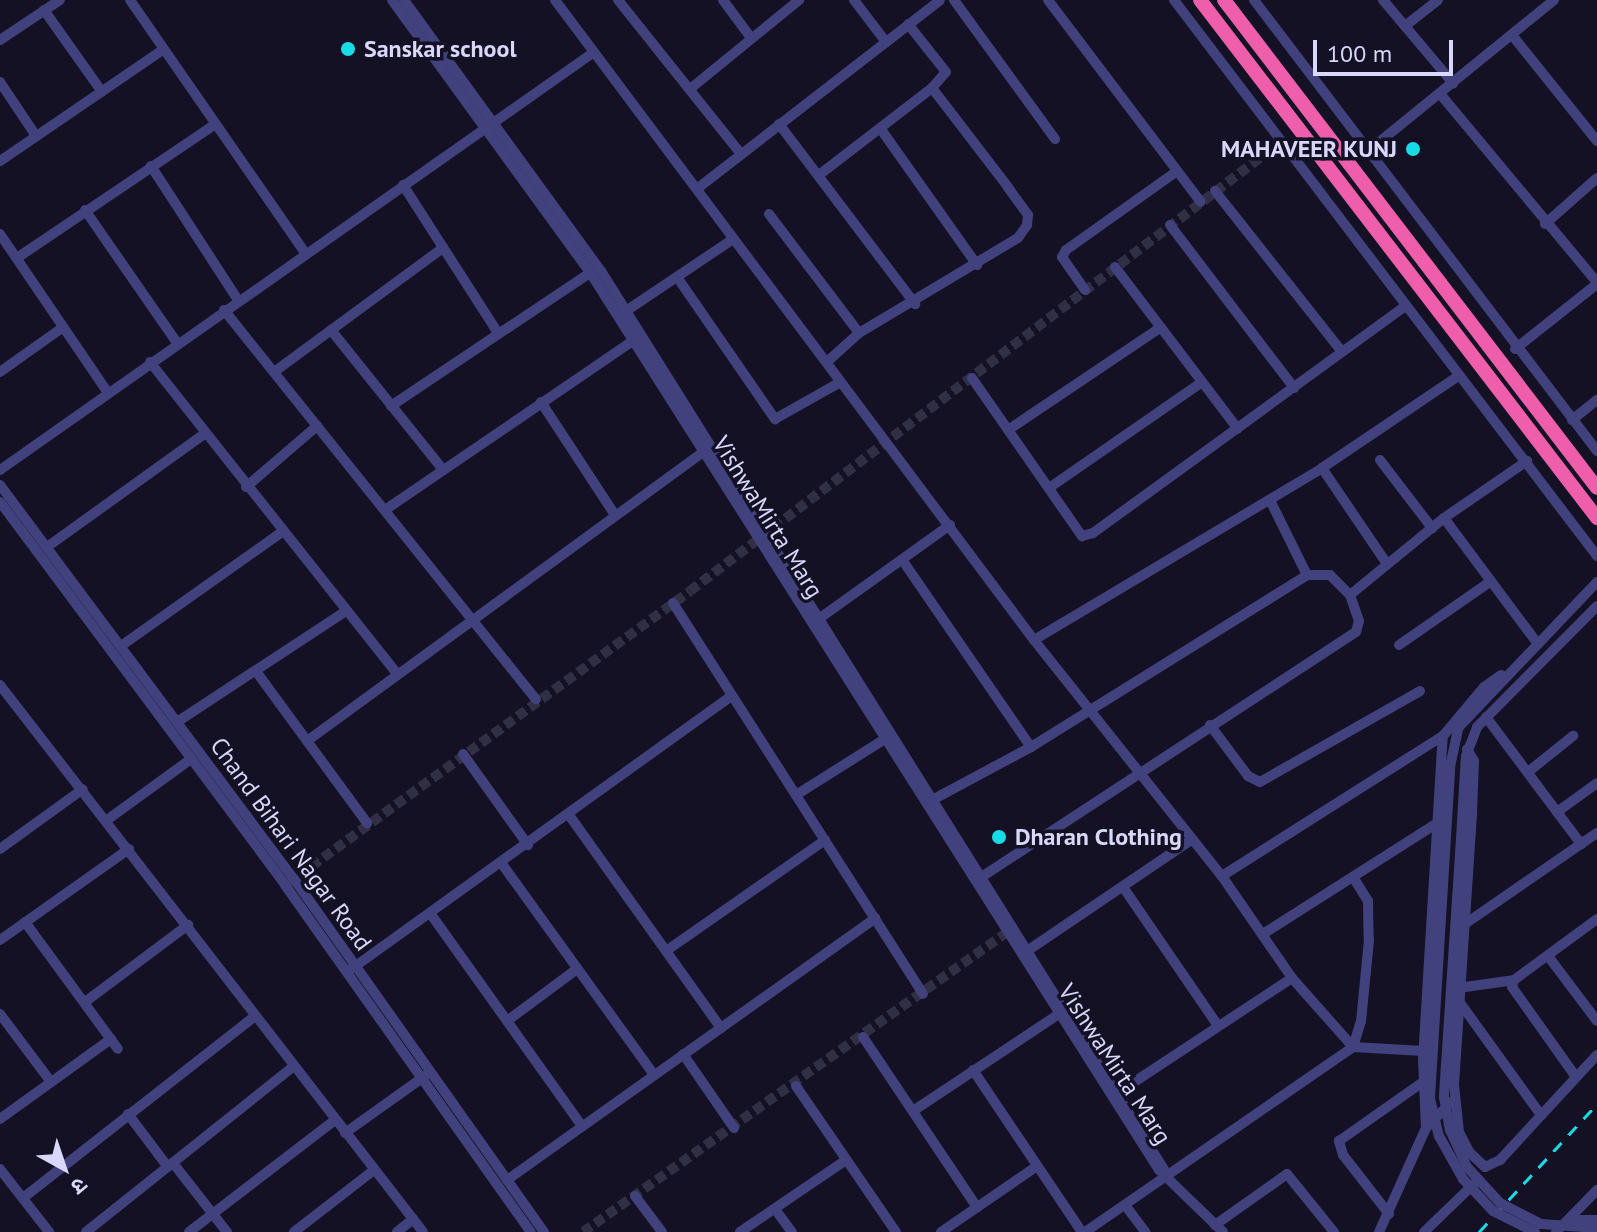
<!DOCTYPE html>
<meta charset="utf-8">
<style>
body{margin:0}
#map{position:relative;width:1597px;height:1232px;overflow:hidden;background:#131123;font-family:"PT Sans","Noto Sans Devanagari",sans-serif}
div>[style]{position:absolute}
[style*='--x']{left:calc(var(--x)*1px);top:calc(var(--y)*1px);width:calc(var(--w)*1px);rotate:calc(var(--a)*1deg)}
.minor-tunnel>*{height:10px;margin-top:-5px;transform-origin:0;background:repeating-linear-gradient(90deg,#312f43 0 10px,transparent 0 15px)}
.minor>*{height:10px;margin:-5px;padding:0 5px;transform-origin:5px;border-radius:5px;background:#41427d}
.highway>*{height:14px;margin:-7px;padding:0 7px;transform-origin:7px;border-radius:7px;background:#ee5eab}
.rail>*{height:3px;margin-top:-1.5px;transform-origin:0;background:repeating-linear-gradient(90deg,#18dce5 0 12px,transparent 0 22px)}
.minor-bridge>*{height:10px;margin:-5px;padding:0 5px;transform-origin:5px;border-radius:5px;background:#41427d}
.dots>*{width:22px;height:22px;translate:-50% -50%;box-sizing:border-box;border:4px solid #131123;border-radius:50%}
span{translate:-50% -50%;white-space:nowrap;text-align:center;line-height:1.15;-webkit-text-stroke:7px #131123;paint-order:stroke}
.poi-label{font-size:24px;color:#d9d7fb;font-weight:700}
.left{translate:0 -50%;text-align:left}
.right{translate:-100% -50%;text-align:right}
.street-label{font-size:24px;color:#d9d7fb}
.north{position:absolute;left:24px;top:1128px;width:80px;height:80px;-webkit-text-stroke:6px #131123;paint-order:stroke;rotate:140deg;font-size:22px;font-weight:700;line-height:32px;text-align:center;color:#d9d7fb}
.north::after{content:'';display:block;margin:auto;width:28px;height:36px;background:#d9d7fb;clip-path:polygon(50% 0,100% 100%,50% 72%,0 100%)}
.scale{position:absolute;left:1313px;top:40px;width:140px;height:36px;box-sizing:border-box;border:4px solid #d9d7fb;border-top:0;padding-left:10px;font-size:24px;line-height:28px;white-space:nowrap;color:#d9d7fb;-webkit-text-stroke:6px #131123;paint-order:stroke}
</style>
<div id="map">
<div class="minor-tunnel">
<div style="--x:287;--y:884;--w:498;--a:-36"></div>
<div style="--x:690;--y:591;--w:744;--a:-37.24"></div>
<div style="--x:583;--y:1232;--w:527;--a:-35.26"></div>
</div>
<div class="minor">
<div style="--x:130;--y:0;--w:308;--a:55.3"></div>
<div style="--x:392;--y:0;--w:342;--a:54"></div>
<div style="--x:593;--y:277;--w:1057;--a:57.63"></div>
<div style="--x:1159;--y:1170;--w:89;--a:44.1"></div>
<div style="--x:404;--y:0;--w:335;--a:54"></div>
<div style="--x:601;--y:271;--w:1068;--a:57.93"></div>
<div style="--x:555;--y:0;--w:799;--a:53.19"></div>
<div style="--x:1034;--y:640;--w:302;--a:51.5"></div>
<div style="--x:618;--y:0;--w:197;--a:51.4"></div>
<div style="--x:723;--y:0;--w:47;--a:53.6"></div>
<div style="--x:854;--y:0;--w:53;--a:52.7"></div>
<div style="--x:954;--y:0;--w:172;--a:54"></div>
<div style="--x:1048;--y:0;--w:253;--a:52.9"></div>
<div style="--x:1174;--y:0;--w:699;--a:52.74"></div>
<div style="--x:1254;--y:0;--w:567;--a:52.75"></div>
<div style="--x:1383;--y:0;--w:109;--a:49.9"></div>
<div style="--x:44;--y:10;--w:100;--a:54.7"></div>
<div style="--x:1405;--y:26;--w:42;--a:-38.2"></div>
<div style="--x:1512;--y:35;--w:136;--a:51.3"></div>
<div style="--x:0;--y:40;--w:72;--a:-33.7"></div>
<div style="--x:0;--y:82;--w:65;--a:56.3"></div>
<div style="--x:690;--y:89;--w:141;--a:-39.2"></div>
<div style="--x:1441;--y:95;--w:244;--a:50.2"></div>
<div style="--x:779;--y:124;--w:226;--a:52.9"></div>
<div style="--x:880;--y:128;--w:168;--a:54.7"></div>
<div style="--x:1367;--y:152;--w:241;--a:-39.1"></div>
<div style="--x:0;--y:161;--w:197;--a:-34.3"></div>
<div style="--x:151;--y:166;--w:160;--a:57"></div>
<div style="--x:819;--y:175;--w:143;--a:-37.6"></div>
<div style="--x:932;--y:88;--w:21;--a:-49"></div>
<div style="--x:946;--y:72;--w:61;--a:-128.4"></div>
<div style="--x:403;--y:185;--w:176;--a:57.3"></div>
<div style="--x:698;--y:188;--w:306;--a:-37.8"></div>
<div style="--x:1215;--y:191;--w:205;--a:51.7"></div>
<div style="--x:85;--y:210;--w:162;--a:55.3"></div>
<div style="--x:769;--y:214;--w:149;--a:52.9"></div>
<div style="--x:1545;--y:224;--w:69;--a:-41.5"></div>
<div style="--x:1170;--y:225;--w:205;--a:52.7"></div>
<div style="--x:0;--y:234;--w:192;--a:55.8"></div>
<div style="--x:17;--y:258;--w:238;--a:-34"></div>
<div style="--x:1115;--y:267;--w:203;--a:52.8"></div>
<div style="--x:677;--y:277;--w:173;--a:55.4"></div>
<div style="--x:775;--y:419;--w:73;--a:-29.4"></div>
<div style="--x:1085;--y:290;--w:40;--a:-124.9"></div>
<div style="--x:1062;--y:257;--w:8;--a:-60"></div>
<div style="--x:1066;--y:250;--w:136;--a:-35.4"></div>
<div style="--x:224;--y:310;--w:499;--a:51.3"></div>
<div style="--x:626;--y:311;--w:129;--a:-33.9"></div>
<div style="--x:331;--y:330;--w:179;--a:51.3"></div>
<div style="--x:1515;--y:349;--w:105;--a:-38.4"></div>
<div style="--x:828;--y:361;--w:42;--a:-42.1"></div>
<div style="--x:859;--y:333;--w:185;--a:-30.9"></div>
<div style="--x:1018;--y:238;--w:16;--a:-55"></div>
<div style="--x:1027;--y:225;--w:10;--a:-84"></div>
<div style="--x:1028;--y:215;--w:34;--a:-126"></div>
<div style="--x:1008;--y:187;--w:125;--a:-127.5"></div>
<div style="--x:150;--y:362;--w:398;--a:51.6"></div>
<div style="--x:0;--y:372;--w:76;--a:-35.4"></div>
<div style="--x:274;--y:372;--w:210;--a:-36.3"></div>
<div style="--x:972;--y:378;--w:193;--a:55.2"></div>
<div style="--x:1082;--y:536;--w:11;--a:-15"></div>
<div style="--x:1093;--y:533;--w:387;--a:-36"></div>
<div style="--x:541;--y:402;--w:135;--a:56.8"></div>
<div style="--x:391;--y:406;--w:239;--a:-33.8"></div>
<div style="--x:1572;--y:420;--w:32;--a:-39"></div>
<div style="--x:1008;--y:430;--w:184;--a:-33.9"></div>
<div style="--x:1380;--y:460;--w:86;--a:52.6"></div>
<div style="--x:1322;--y:468;--w:116;--a:55.9"></div>
<div style="--x:0;--y:470;--w:726;--a:-35.13"></div>
<div style="--x:0;--y:485;--w:492;--a:53.3"></div>
<div style="--x:294;--y:879;--w:433;--a:54.7"></div>
<div style="--x:246;--y:487;--w:94;--a:-40.7"></div>
<div style="--x:1049;--y:488;--w:186;--a:-34.7"></div>
<div style="--x:0;--y:502;--w:477;--a:53.3"></div>
<div style="--x:285;--y:885;--w:425;--a:54.7"></div>
<div style="--x:385;--y:510;--w:300;--a:-34.3"></div>
<div style="--x:1444;--y:518;--w:157;--a:53.3"></div>
<div style="--x:47;--y:547;--w:193;--a:-35.7"></div>
<div style="--x:903;--y:561;--w:226;--a:55.5"></div>
<div style="--x:1350;--y:595;--w:122;--a:-39.3"></div>
<div style="--x:1444;--y:518;--w:101;--a:-34.5"></div>
<div style="--x:673;--y:603;--w:464;--a:57.4"></div>
<div style="--x:820;--y:618;--w:160;--a:-35.6"></div>
<div style="--x:1034;--y:640;--w:335;--a:-30.8"></div>
<div style="--x:1322;--y:468;--w:166;--a:-34"></div>
<div style="--x:1399;--y:645;--w:112;--a:-34.8"></div>
<div style="--x:121;--y:646;--w:197;--a:-35.3"></div>
<div style="--x:258;--y:674;--w:185;--a:53.8"></div>
<div style="--x:0;--y:685;--w:691;--a:52.28"></div>
<div style="--x:1486;--y:717;--w:159;--a:53.2"></div>
<div style="--x:177;--y:722;--w:202;--a:-33.3"></div>
<div style="--x:1210;--y:725;--w:64;--a:53.3"></div>
<div style="--x:1248;--y:776;--w:13;--a:27"></div>
<div style="--x:1260;--y:782;--w:184;--a:-29.6"></div>
<div style="--x:307;--y:741;--w:490;--a:-36.1"></div>
<div style="--x:1467;--y:749;--w:14;--a:60"></div>
<div style="--x:1474;--y:761;--w:53;--a:92.2"></div>
<div style="--x:1472;--y:814;--w:272;--a:93.8"></div>
<div style="--x:1454;--y:1085;--w:47;--a:83.9"></div>
<div style="--x:1459;--y:1132;--w:22;--a:63"></div>
<div style="--x:1469;--y:1152;--w:22;--a:43"></div>
<div style="--x:1485;--y:1167;--w:17;--a:-25"></div>
<div style="--x:1500;--y:1160;--w:143;--a:-47.3"></div>
<div style="--x:463;--y:754;--w:112;--a:54.5"></div>
<div style="--x:1528;--y:772;--w:58;--a:-38.7"></div>
<div style="--x:796;--y:795;--w:105;--a:-32.2"></div>
<div style="--x:934;--y:799;--w:110;--a:-28.2"></div>
<div style="--x:1031;--y:747;--w:325;--a:-31.9"></div>
<div style="--x:1307;--y:575;--w:84;--a:-116.3"></div>
<div style="--x:1557;--y:812;--w:49;--a:-35.9"></div>
<div style="--x:569;--y:815;--w:262;--a:54.5"></div>
<div style="--x:107;--y:820;--w:104;--a:-36"></div>
<div style="--x:1461;--y:839;--w:83;--a:-86.6"></div>
<div style="--x:1466;--y:756;--w:31;--a:-69"></div>
<div style="--x:1477;--y:727;--w:170;--a:-45.2"></div>
<div style="--x:0;--y:849;--w:102;--a:-35.9"></div>
<div style="--x:502;--y:864;--w:260;--a:54.2"></div>
<div style="--x:983;--y:876;--w:446;--a:-33.2"></div>
<div style="--x:1356;--y:632;--w:11;--a:-75"></div>
<div style="--x:1359;--y:621;--w:28;--a:-109"></div>
<div style="--x:1350;--y:595;--w:28;--a:-135"></div>
<div style="--x:1330;--y:575;--w:23;--a:180"></div>
<div style="--x:1353;--y:877;--w:28;--a:58"></div>
<div style="--x:1368;--y:901;--w:39;--a:89"></div>
<div style="--x:1369;--y:940;--w:81;--a:95.6"></div>
<div style="--x:1361;--y:1021;--w:27;--a:107"></div>
<div style="--x:1353;--y:1047;--w:71;--a:3.2"></div>
<div style="--x:1123;--y:887;--w:168;--a:55.6"></div>
<div style="--x:430;--y:913;--w:262;--a:54.5"></div>
<div style="--x:25;--y:922;--w:157;--a:53.8"></div>
<div style="--x:1462;--y:926;--w:164;--a:-34.6"></div>
<div style="--x:1263;--y:934;--w:209;--a:-32.5"></div>
<div style="--x:0;--y:940;--w:158;--a:-35.2"></div>
<div style="--x:1030;--y:949;--w:194;--a:-34.1"></div>
<div style="--x:666;--y:951;--w:194;--a:-34.9"></div>
<div style="--x:1548;--y:956;--w:81;--a:53"></div>
<div style="--x:350;--y:970;--w:469;--a:-35.7"></div>
<div style="--x:1458;--y:988;--w:57;--a:-8.1"></div>
<div style="--x:1458;--y:1000;--w:142;--a:54.2"></div>
<div style="--x:85;--y:1002;--w:129;--a:-36.8"></div>
<div style="--x:0;--y:1014;--w:85;--a:53.1"></div>
<div style="--x:507;--y:1021;--w:87;--a:-36.6"></div>
<div style="--x:863;--y:1037;--w:205;--a:56.2"></div>
<div style="--x:683;--y:1054;--w:90;--a:55.4"></div>
<div style="--x:973;--y:1070;--w:195;--a:56.1"></div>
<div style="--x:1576;--y:1077;--w:110;--a:-125.4"></div>
<div style="--x:1512;--y:987;--w:7;--a:-74"></div>
<div style="--x:1514;--y:980;--w:103;--a:-36.3"></div>
<div style="--x:796;--y:1086;--w:177;--a:55.6"></div>
<div style="--x:1119;--y:1092;--w:207;--a:-33.4"></div>
<div style="--x:1430;--y:1098;--w:332;--a:-86.5"></div>
<div style="--x:1450;--y:767;--w:40;--a:-78"></div>
<div style="--x:1458;--y:728;--w:202;--a:-46.4"></div>
<div style="--x:913;--y:1111;--w:179;--a:-33.6"></div>
<div style="--x:128;--y:1114;--w:66;--a:53"></div>
<div style="--x:0;--y:1119;--w:137;--a:-35.8"></div>
<div style="--x:1426;--y:1128;--w:69;--a:-92.5"></div>
<div style="--x:1423;--y:1059;--w:324;--a:-86.5"></div>
<div style="--x:1443;--y:736;--w:64;--a:-50.1"></div>
<div style="--x:1484;--y:687;--w:21;--a:-35"></div>
<div style="--x:345;--y:1133;--w:98;--a:-35.5"></div>
<div style="--x:173;--y:1163;--w:88;--a:52"></div>
<div style="--x:0;--y:1169;--w:80;--a:52.1"></div>
<div style="--x:507;--y:1180;--w:452;--a:-35.4"></div>
<div style="--x:635;--y:1196;--w:45;--a:53.1"></div>
<div style="--x:23;--y:1198;--w:295;--a:-38.1"></div>
<div style="--x:1125;--y:1205;--w:34;--a:53"></div>
<div style="--x:775;--y:1209;--w:29;--a:54"></div>
<div style="--x:1389;--y:1214;--w:75;--a:-127.9"></div>
<div style="--x:1343;--y:1155;--w:15;--a:-106"></div>
<div style="--x:1339;--y:1141;--w:103;--a:-35.1"></div>
<div style="--x:1568;--y:1220;--w:29;--a:0"></div>
<div style="--x:1215;--y:1225;--w:88;--a:-35.3"></div>
<div style="--x:1287;--y:1174;--w:75;--a:51"></div>
<div style="--x:86;--y:1232;--w:265;--a:-38.6"></div>
<div style="--x:189;--y:1232;--w:184;--a:-37.5"></div>
<div style="--x:294;--y:1232;--w:101;--a:-37.8"></div>
<div style="--x:397;--y:1232;--w:21;--a:-39"></div>
<div style="--x:740;--y:1232;--w:128;--a:-34.2"></div>
<div style="--x:941;--y:1232;--w:116;--a:-34.5"></div>
<div style="--x:1085;--y:1232;--w:326;--a:-34.6"></div>
<div style="--x:1353;--y:1047;--w:92;--a:-131.5"></div>
<div style="--x:1292;--y:978;--w:124;--a:-124.5"></div>
<div style="--x:1222;--y:876;--w:262;--a:-32.4"></div>
<div style="--x:1379;--y:1232;--w:114;--a:-65.7"></div>
<div style="--x:1426;--y:1128;--w:36;--a:-46"></div>
<div style="--x:1424;--y:1232;--w:71;--a:-43.9"></div>
<div style="--x:1556;--y:1232;--w:59;--a:-45.7"></div>
</div>
<div class="highway">
<div style="--x:1200;--y:0;--w:653;--a:52.53"></div>
<div style="--x:1224;--y:0;--w:614;--a:52.61"></div>
</div>
<div class="rail">
<div style="--x:1479;--y:1232;--w:174;--a:-47.3"></div>
</div>
<div class="minor-bridge">
<div style="--x:1461;--y:839;--w:259;--a:93.8"></div>
<div style="--x:1444;--y:1097;--w:34;--a:80"></div>
<div style="--x:1450;--y:1130;--w:41;--a:65.3"></div>
<div style="--x:1467;--y:1167;--w:49;--a:47.5"></div>
<div style="--x:1500;--y:1203;--w:46;--a:27.1"></div>
<div style="--x:1541;--y:1224;--w:56;--a:4.1"></div>
<div style="--x:1430;--y:1098;--w:39;--a:77"></div>
<div style="--x:1439;--y:1136;--w:49;--a:60.8"></div>
<div style="--x:1463;--y:1179;--w:44;--a:46.8"></div>
<div style="--x:1493;--y:1211;--w:47;--a:26.6"></div>
</div>
<div class="dots">
<div style="left:348px;top:49px;background:#18dce5"></div>
<div style="left:1413px;top:149px;background:#18dce5"></div>
<div style="left:999px;top:837px;background:#18dce5"></div>
</div>
<div class="poi-label">
<span class="left" style="left:364px;top:49px">Sanskar school</span>
<span class="right" style="left:1397px;top:149px">MAHAVEER KUNJ</span>
<span class="left" style="left:1015px;top:837px">Dharan Clothing</span>
</div>
<div class="street-label">
<span style="left:768px;top:517px;rotate:58deg">VishwaMirta Marg</span>
<span style="left:291px;top:844px;rotate:54deg">Chand Bihari Nagar Road</span>
<span style="left:1115px;top:1064px;rotate:57deg">VishwaMirta Marg</span>
</div>
<div class="north">उ</div>
<div class="scale">100 m</div>
</div>
